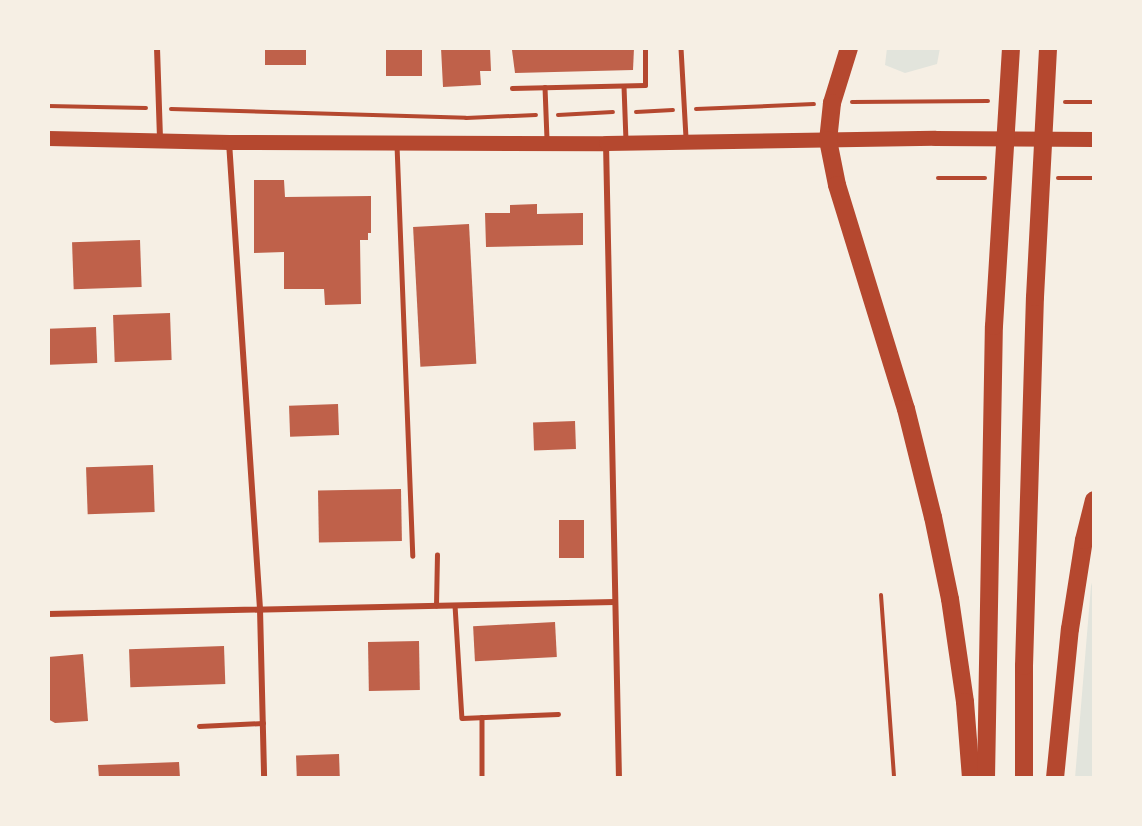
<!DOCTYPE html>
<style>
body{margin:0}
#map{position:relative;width:1142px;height:826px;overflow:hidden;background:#f6efe4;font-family:"DM Sans",sans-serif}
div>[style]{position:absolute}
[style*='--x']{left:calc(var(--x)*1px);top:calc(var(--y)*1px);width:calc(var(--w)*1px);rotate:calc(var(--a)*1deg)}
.green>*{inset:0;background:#e2e4dc}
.building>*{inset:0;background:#bf614a;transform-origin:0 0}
.path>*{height:4px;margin:-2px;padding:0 2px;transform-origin:2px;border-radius:2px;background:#b5482f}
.service>*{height:4.5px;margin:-2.25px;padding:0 2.25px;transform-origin:2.25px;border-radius:2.25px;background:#b5482f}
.minor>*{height:6px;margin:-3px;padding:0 3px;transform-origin:3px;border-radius:3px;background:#b5482f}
.primary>*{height:15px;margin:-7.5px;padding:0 7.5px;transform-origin:7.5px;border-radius:7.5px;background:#b5482f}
.motorway>*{height:18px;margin:-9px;padding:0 9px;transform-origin:9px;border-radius:9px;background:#b5482f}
span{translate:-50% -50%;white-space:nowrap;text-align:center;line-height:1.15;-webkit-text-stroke:6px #f6efe4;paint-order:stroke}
.frame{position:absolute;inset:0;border:50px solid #f6efe4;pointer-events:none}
</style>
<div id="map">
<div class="green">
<div style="clip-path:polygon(887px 48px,940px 48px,937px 64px,905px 73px,885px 65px)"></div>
<div style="clip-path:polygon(1094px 576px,1094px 778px,1075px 778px,1091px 586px)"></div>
</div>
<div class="building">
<div style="left:265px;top:48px;width:41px;height:17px"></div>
<div style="left:386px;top:48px;width:36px;height:28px"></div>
<div style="clip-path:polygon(441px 48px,490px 48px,491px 71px,480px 71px,481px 85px,443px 87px)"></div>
<div style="clip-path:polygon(561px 48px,634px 48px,633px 70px,515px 73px,512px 50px)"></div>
<div style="clip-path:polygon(254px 180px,284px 180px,285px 197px,371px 196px,371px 233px,368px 233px,368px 240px,360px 240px,361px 304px,325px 305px,324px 289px,284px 289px,284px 252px,254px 253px)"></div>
<div style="clip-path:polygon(537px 204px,537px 214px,583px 213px,583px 245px,486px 247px,485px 213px,510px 213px,510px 205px)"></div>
<div style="left:469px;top:224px;width:140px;height:56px;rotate:87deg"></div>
<div style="left:140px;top:240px;width:47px;height:68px;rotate:88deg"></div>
<div style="left:170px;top:313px;width:47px;height:57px;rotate:88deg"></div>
<div style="left:96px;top:327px;width:36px;height:48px;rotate:88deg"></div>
<div style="left:338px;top:404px;width:31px;height:49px;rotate:88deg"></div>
<div style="left:575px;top:421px;width:28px;height:42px;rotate:88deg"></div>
<div style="left:153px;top:465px;width:47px;height:67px;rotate:88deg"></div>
<div style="left:401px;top:489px;width:52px;height:83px;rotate:89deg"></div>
<div style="left:559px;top:520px;width:25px;height:38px"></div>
<div style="left:555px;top:622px;width:35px;height:82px;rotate:87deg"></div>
<div style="left:419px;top:641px;width:49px;height:51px;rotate:89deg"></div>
<div style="left:224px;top:646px;width:38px;height:95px;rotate:88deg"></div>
<div style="clip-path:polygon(83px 654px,88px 721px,55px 723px,48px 719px,48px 657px)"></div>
<div style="left:339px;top:754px;width:24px;height:43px;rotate:88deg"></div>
<div style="clip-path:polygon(179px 762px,180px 778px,99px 778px,98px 765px)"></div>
</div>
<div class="path">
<div style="--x:852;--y:102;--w:136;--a:-0.4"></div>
<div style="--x:1065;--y:102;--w:29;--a:0"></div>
<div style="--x:48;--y:106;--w:98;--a:1.2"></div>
<div style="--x:171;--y:109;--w:295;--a:1.7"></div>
<div style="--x:466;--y:118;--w:70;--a:-2.5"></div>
<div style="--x:696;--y:109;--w:118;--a:-2.4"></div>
<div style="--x:636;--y:112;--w:37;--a:-3"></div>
<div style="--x:558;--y:115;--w:55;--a:-3.1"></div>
<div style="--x:938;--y:178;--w:47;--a:0"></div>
<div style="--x:1058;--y:178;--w:36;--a:0"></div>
<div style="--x:881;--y:595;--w:183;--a:85.9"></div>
</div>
<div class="service">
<div style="--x:681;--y:48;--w:90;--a:86.8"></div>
<div style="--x:624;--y:86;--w:54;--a:87.9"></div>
<div style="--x:545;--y:87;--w:52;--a:87.8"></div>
<div style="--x:512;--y:88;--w:133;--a:-1.3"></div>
<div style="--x:645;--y:85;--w:37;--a:-90"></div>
<div style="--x:397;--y:145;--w:411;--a:87.8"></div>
<div style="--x:455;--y:605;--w:113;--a:86.5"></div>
<div style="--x:462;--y:718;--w:96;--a:-2.4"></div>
<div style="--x:436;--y:606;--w:51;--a:-88.9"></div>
<div style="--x:482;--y:717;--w:61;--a:90"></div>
<div style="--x:199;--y:726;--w:64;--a:-2.7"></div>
</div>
<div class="minor">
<div style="--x:157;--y:48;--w:91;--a:88.1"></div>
<div style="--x:229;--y:142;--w:468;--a:86.2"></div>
<div style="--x:260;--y:609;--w:169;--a:88.6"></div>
<div style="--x:606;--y:143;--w:635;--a:88.83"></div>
<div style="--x:48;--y:614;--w:567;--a:-1.21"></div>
</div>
<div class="primary">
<div style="--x:48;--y:138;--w:181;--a:1.3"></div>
<div style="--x:229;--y:142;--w:377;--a:0.2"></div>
<div style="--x:606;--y:143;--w:329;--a:-0.9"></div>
<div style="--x:935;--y:138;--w:159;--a:0.4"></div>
</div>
<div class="motorway">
<div style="--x:849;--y:48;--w:58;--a:107.2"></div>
<div style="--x:832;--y:103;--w:37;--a:96"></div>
<div style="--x:828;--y:140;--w:46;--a:78.7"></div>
<div style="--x:837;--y:185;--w:234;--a:72.9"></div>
<div style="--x:906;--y:409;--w:111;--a:76"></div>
<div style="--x:933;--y:517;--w:84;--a:78.3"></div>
<div style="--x:950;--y:599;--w:104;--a:81.7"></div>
<div style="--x:965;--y:702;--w:76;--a:85.5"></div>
<div style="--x:986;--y:778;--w:452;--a:-89"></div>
<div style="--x:994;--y:326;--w:279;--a:-86.5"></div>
<div style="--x:1024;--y:778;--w:112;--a:-90"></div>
<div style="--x:1024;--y:666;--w:369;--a:-88.3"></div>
<div style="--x:1035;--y:297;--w:249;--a:-87"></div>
<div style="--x:1055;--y:778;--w:150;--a:-84.3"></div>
<div style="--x:1070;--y:629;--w:90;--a:-81.1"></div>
<div style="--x:1084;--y:540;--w:41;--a:-76"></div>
</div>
<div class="frame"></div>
</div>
